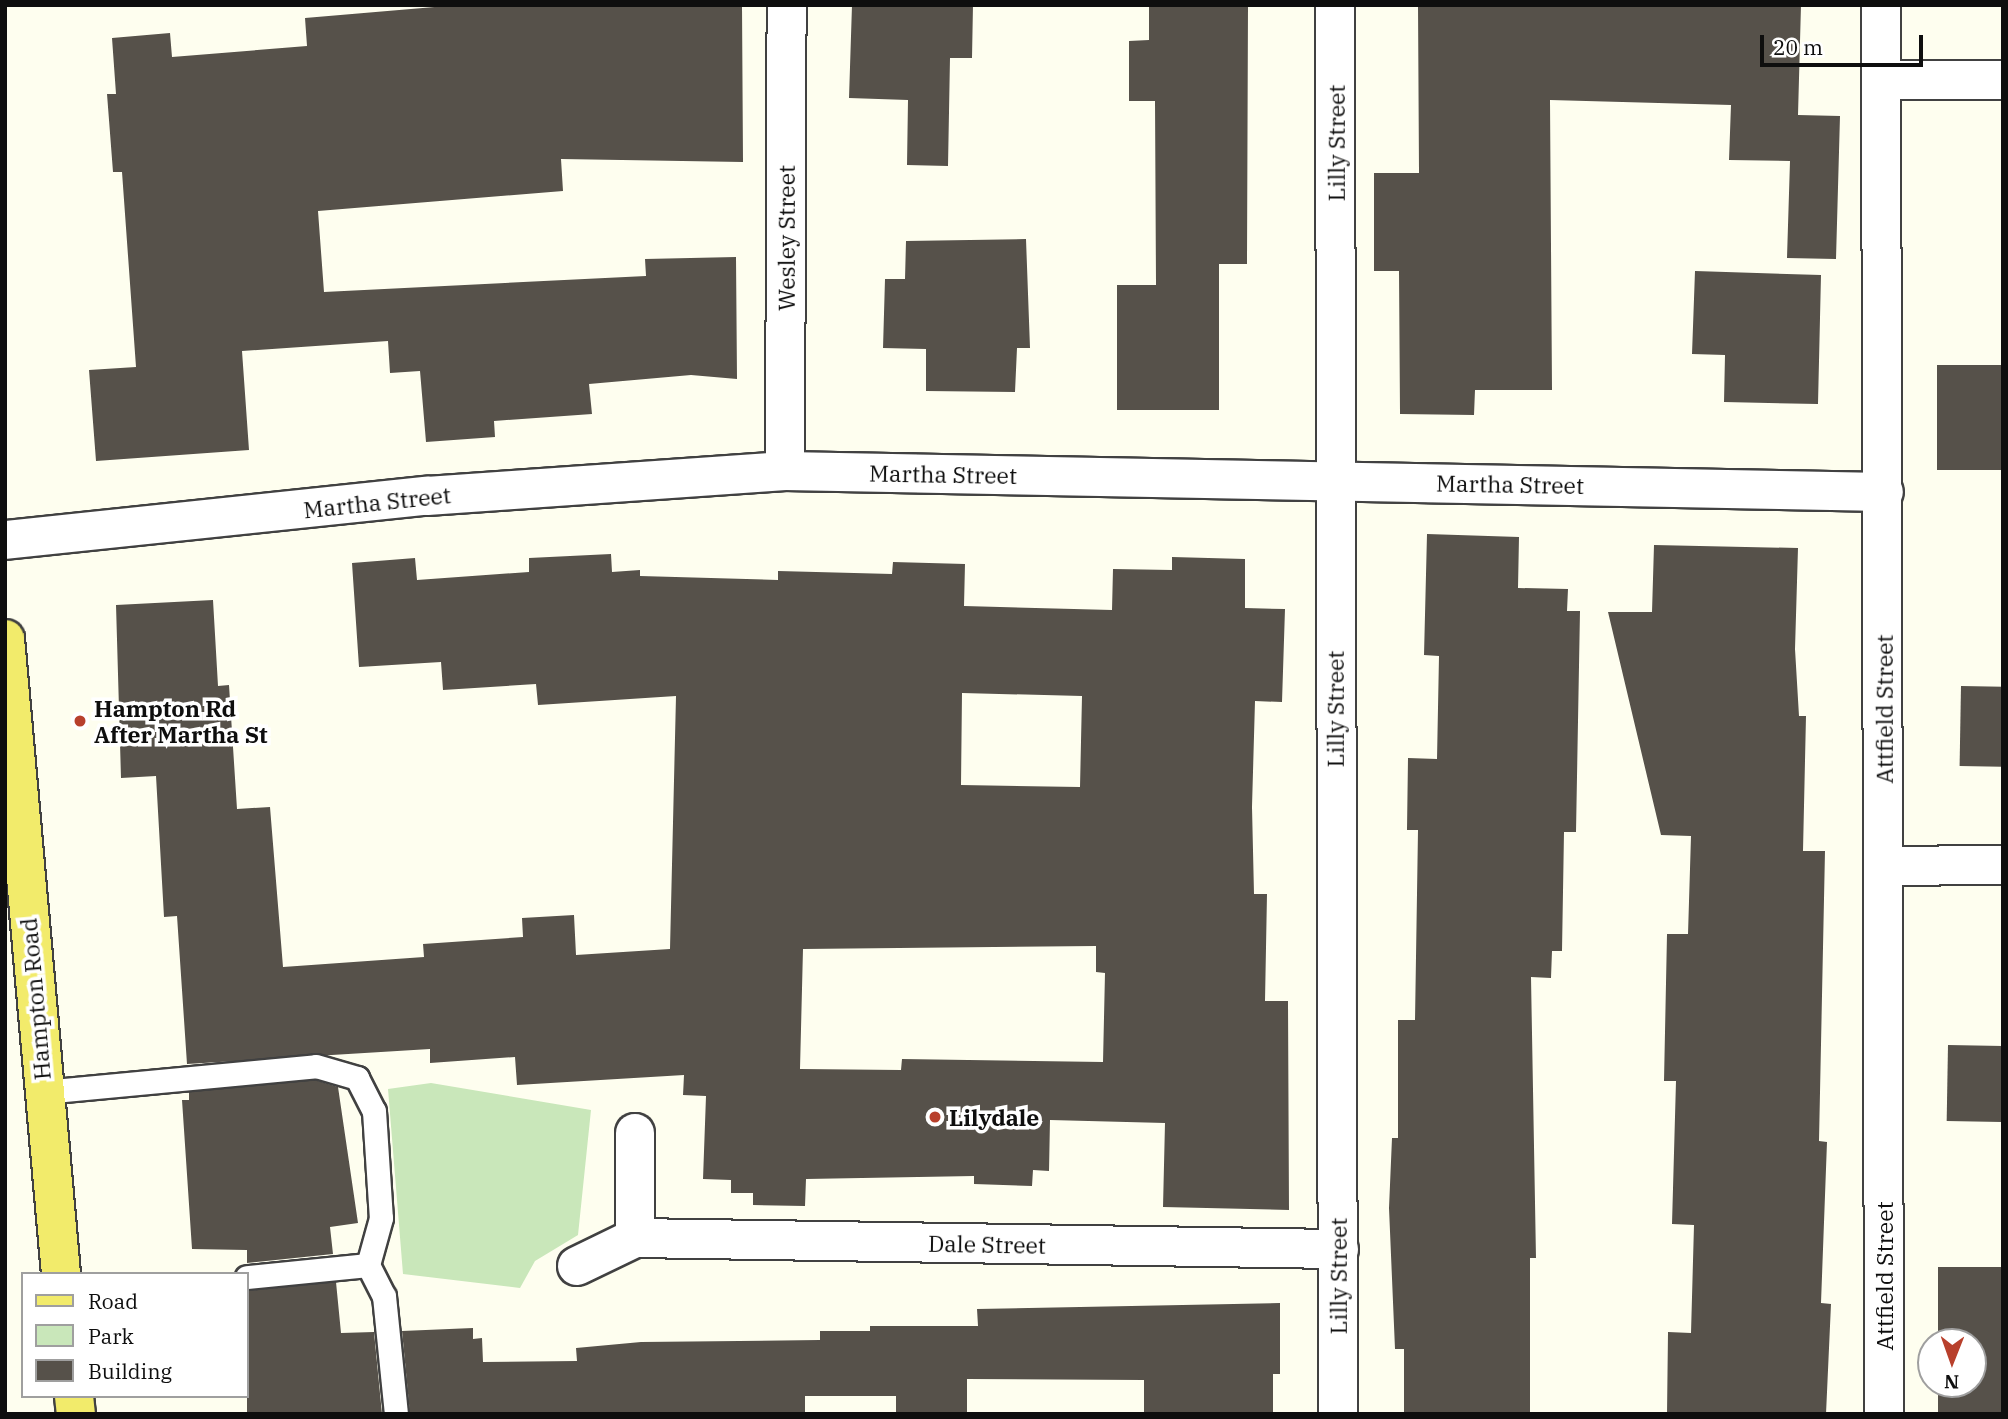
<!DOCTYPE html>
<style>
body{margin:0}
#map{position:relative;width:2008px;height:1419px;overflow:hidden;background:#fefeef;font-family:"IBM Plex Serif",serif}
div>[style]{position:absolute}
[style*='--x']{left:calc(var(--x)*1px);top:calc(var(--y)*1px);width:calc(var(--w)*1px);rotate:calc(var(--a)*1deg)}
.green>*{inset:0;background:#c9e7ba}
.building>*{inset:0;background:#56514a;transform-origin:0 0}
.roads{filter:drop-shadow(2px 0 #414141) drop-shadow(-2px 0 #414141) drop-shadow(0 2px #414141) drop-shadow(0 -2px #414141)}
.service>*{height:23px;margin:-11.5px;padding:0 11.5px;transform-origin:11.5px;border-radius:11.5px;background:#fff}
.minor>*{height:38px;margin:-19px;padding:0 19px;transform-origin:19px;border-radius:19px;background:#fff}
.primary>*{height:38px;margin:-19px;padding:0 19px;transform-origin:19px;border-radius:19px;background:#f2eb6b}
.dots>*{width:19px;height:19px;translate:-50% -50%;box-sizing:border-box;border:4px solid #fff;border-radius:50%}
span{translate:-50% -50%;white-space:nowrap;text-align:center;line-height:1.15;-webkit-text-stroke:7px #fff;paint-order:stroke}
.street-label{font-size:23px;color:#0e0e0e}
.poi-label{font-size:23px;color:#0e0e0e;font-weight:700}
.left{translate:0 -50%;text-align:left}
.frame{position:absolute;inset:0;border:7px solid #0e0e0e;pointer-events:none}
.legend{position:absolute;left:21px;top:1272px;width:228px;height:126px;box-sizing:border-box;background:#fff;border:2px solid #9f9f9f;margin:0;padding:9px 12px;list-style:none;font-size:21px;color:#0e0e0e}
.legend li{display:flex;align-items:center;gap:14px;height:35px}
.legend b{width:35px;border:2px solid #9f9f9f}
.north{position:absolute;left:1917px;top:1328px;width:70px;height:70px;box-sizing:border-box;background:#fff;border:2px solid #9f9f9f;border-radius:50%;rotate:181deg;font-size:19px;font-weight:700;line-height:28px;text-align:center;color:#0e0e0e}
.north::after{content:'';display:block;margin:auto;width:24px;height:32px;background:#b8402c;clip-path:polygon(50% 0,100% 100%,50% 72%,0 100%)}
.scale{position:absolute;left:1760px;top:35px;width:163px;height:32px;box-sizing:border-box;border:4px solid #0e0e0e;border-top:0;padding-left:9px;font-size:21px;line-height:24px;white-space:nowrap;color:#0e0e0e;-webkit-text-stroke:5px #fff;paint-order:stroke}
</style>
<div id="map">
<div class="green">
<div style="clip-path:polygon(431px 1083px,591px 1110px,578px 1235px,535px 1261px,520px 1288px,403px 1274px,388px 1089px)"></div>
</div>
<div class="building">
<div style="clip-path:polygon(458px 5px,742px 5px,743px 162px,561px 159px,563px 191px,318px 211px,324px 292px,646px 276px,645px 259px,736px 257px,737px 379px,691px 375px,589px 384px,592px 414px,494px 421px,495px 437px,426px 442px,420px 371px,390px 373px,388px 341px,242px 351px,249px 450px,96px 461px,89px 370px,136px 367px,122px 172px,113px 172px,107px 94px,116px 94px,112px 38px,170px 33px,172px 57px,307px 46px,305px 18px)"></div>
<div style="clip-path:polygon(852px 5px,973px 5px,972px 58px,950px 58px,948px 166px,907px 165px,908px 100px,849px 98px)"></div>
<div style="clip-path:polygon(1149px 5px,1248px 5px,1247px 264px,1219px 264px,1219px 410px,1117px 410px,1117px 285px,1156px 285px,1155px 101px,1129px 101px,1129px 41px,1149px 40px)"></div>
<div style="clip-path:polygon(1418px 5px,1801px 5px,1798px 115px,1840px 116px,1836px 259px,1787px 258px,1790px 161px,1729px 160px,1731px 105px,1550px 100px,1552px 390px,1475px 390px,1474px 415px,1400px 414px,1399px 271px,1374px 271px,1374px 173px,1419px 173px)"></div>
<div style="clip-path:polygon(1026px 239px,1030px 348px,1017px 348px,1015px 392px,926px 391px,926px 349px,883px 348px,885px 279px,905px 279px,906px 241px)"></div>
<div style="clip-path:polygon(1695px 271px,1821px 275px,1818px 404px,1724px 402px,1725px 355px,1692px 354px)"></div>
<div style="left:1937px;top:365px;width:66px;height:105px"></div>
<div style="clip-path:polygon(1427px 534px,1519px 537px,1518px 588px,1568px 589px,1567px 611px,1580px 611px,1576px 832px,1564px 832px,1562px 951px,1552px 951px,1551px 978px,1531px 977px,1536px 1258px,1530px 1258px,1530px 1414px,1404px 1414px,1404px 1349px,1395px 1349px,1389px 1208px,1392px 1138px,1398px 1138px,1398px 1020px,1415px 1020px,1418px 830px,1407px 830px,1408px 758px,1437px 759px,1439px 656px,1424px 655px)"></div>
<div style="clip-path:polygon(1654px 545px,1798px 548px,1795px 649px,1799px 716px,1806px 716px,1803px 851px,1825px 851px,1819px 1141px,1827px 1142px,1821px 1303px,1831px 1304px,1826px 1414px,1667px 1414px,1668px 1332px,1691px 1333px,1694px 1225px,1672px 1224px,1676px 1081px,1664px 1081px,1667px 934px,1688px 934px,1691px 836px,1661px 835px,1608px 612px,1652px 612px)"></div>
<div style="clip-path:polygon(evenodd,611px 554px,612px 572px,640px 570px,640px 576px,778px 580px,778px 571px,892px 574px,893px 562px,965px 564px,964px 606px,1112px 610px,1113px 569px,1172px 570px,1172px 557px,1245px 559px,1245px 608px,1285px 609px,1282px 702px,1255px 701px,1252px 807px,1254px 894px,1267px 894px,1265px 1001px,1288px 1001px,1289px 1210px,1163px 1207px,1165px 1123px,1050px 1120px,1049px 1171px,1033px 1170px,1032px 1186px,974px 1184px,974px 1176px,806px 1179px,805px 1206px,753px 1205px,753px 1193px,731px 1193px,731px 1180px,703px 1179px,706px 1096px,683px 1095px,684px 1075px,517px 1085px,515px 1057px,430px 1063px,430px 1049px,187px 1064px,177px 916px,164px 917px,156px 776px,121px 778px,116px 605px,213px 600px,218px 686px,229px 685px,237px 809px,270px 807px,283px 967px,424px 957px,423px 944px,523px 937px,522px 918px,574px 915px,576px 955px,670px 949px,676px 696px,538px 705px,536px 684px,443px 690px,441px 662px,359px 667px,352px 563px,415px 558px,417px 580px,529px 572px,529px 558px,611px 554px,962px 693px,1082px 696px,1080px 787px,961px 785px,962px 693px,611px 554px,1096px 946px,1096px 972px,1105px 973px,1103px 1062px,902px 1059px,901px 1070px,800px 1069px,803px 949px,1096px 946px)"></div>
<div style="left:1961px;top:686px;width:42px;height:80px;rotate:1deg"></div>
<div style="left:1948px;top:1045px;width:55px;height:76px;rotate:1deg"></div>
<div style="clip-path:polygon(315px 1080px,338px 1087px,358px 1223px,330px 1227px,333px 1254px,247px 1263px,247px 1250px,192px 1249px,182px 1100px,189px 1100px,189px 1092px)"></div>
<div style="clip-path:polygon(1938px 1267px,2003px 1267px,2003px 1414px,1938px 1414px,1938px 1384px,1973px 1384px,1973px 1342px,1938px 1342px)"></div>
<div style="clip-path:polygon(336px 1282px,341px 1333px,374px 1332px,382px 1414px,247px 1414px,247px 1291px)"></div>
<div style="clip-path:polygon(1280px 1303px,1280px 1374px,1273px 1374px,1273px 1414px,1144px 1414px,1144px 1380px,967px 1379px,967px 1414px,896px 1414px,896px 1396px,805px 1396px,805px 1414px,410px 1414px,402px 1331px,473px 1328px,473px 1339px,482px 1338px,483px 1362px,577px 1361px,576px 1348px,641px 1342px,820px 1340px,820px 1331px,870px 1331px,870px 1326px,978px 1326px,977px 1309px)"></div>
</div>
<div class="roads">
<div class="service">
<div style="--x:43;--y:1092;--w:274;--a:-5.4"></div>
<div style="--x:316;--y:1066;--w:43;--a:16.3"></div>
<div style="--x:357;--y:1078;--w:37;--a:63"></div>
<div style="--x:374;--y:1111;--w:107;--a:86.3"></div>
<div style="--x:381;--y:1218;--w:49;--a:105.5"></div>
<div style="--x:368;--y:1265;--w:122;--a:174.3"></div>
<div style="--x:368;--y:1265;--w:35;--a:63"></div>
<div style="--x:384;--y:1296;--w:119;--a:84.2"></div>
</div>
<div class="minor">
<div style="--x:1335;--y:5;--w:1409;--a:89.88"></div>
<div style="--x:1881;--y:5;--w:1409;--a:89.88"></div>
<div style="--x:1882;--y:80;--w:121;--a:0"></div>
<div style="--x:785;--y:471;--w:466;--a:-89.8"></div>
<div style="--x:5;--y:540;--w:424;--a:-6"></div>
<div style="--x:427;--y:496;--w:359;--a:-4"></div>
<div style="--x:785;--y:471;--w:1099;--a:1.09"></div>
<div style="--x:1883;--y:866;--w:120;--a:-0.5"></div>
<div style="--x:635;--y:1133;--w:105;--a:90"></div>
<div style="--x:577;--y:1266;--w:64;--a:-25.8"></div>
<div style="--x:635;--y:1238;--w:704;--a:0.9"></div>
</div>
<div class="primary">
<div style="--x:5;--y:639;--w:637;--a:84.96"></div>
<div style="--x:74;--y:1396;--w:18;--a:84"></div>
</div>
</div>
<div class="dots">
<div style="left:80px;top:721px;background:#b8402c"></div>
<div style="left:935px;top:1117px;background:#b8402c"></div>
</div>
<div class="street-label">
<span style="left:1336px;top:143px;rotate:-90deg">Lilly Street</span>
<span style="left:786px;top:238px;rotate:-90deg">Wesley Street</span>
<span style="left:943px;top:474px;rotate:1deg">Martha Street</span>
<span style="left:1510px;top:484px;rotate:1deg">Martha Street</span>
<span style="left:377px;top:502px;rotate:-6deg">Martha Street</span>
<span style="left:1335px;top:709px;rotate:-90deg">Lilly Street</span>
<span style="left:1884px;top:709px;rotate:-90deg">Attfield Street</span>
<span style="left:35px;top:999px;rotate:-95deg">Hampton Road</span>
<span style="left:987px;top:1244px;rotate:1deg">Dale Street</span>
<span style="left:1338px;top:1276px;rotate:-90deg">Lilly Street</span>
<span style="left:1884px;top:1276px;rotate:-90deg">Attfield Street</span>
</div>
<div class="poi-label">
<span class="left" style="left:94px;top:721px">Hampton Rd<br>After Martha St</span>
<span class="left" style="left:949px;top:1117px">Lilydale</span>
</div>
<div class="frame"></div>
<ul class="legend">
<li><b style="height:9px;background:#f2eb6b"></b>Road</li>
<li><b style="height:19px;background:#c9e7ba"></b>Park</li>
<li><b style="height:19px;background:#56514a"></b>Building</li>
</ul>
<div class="north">N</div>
<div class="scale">20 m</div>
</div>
